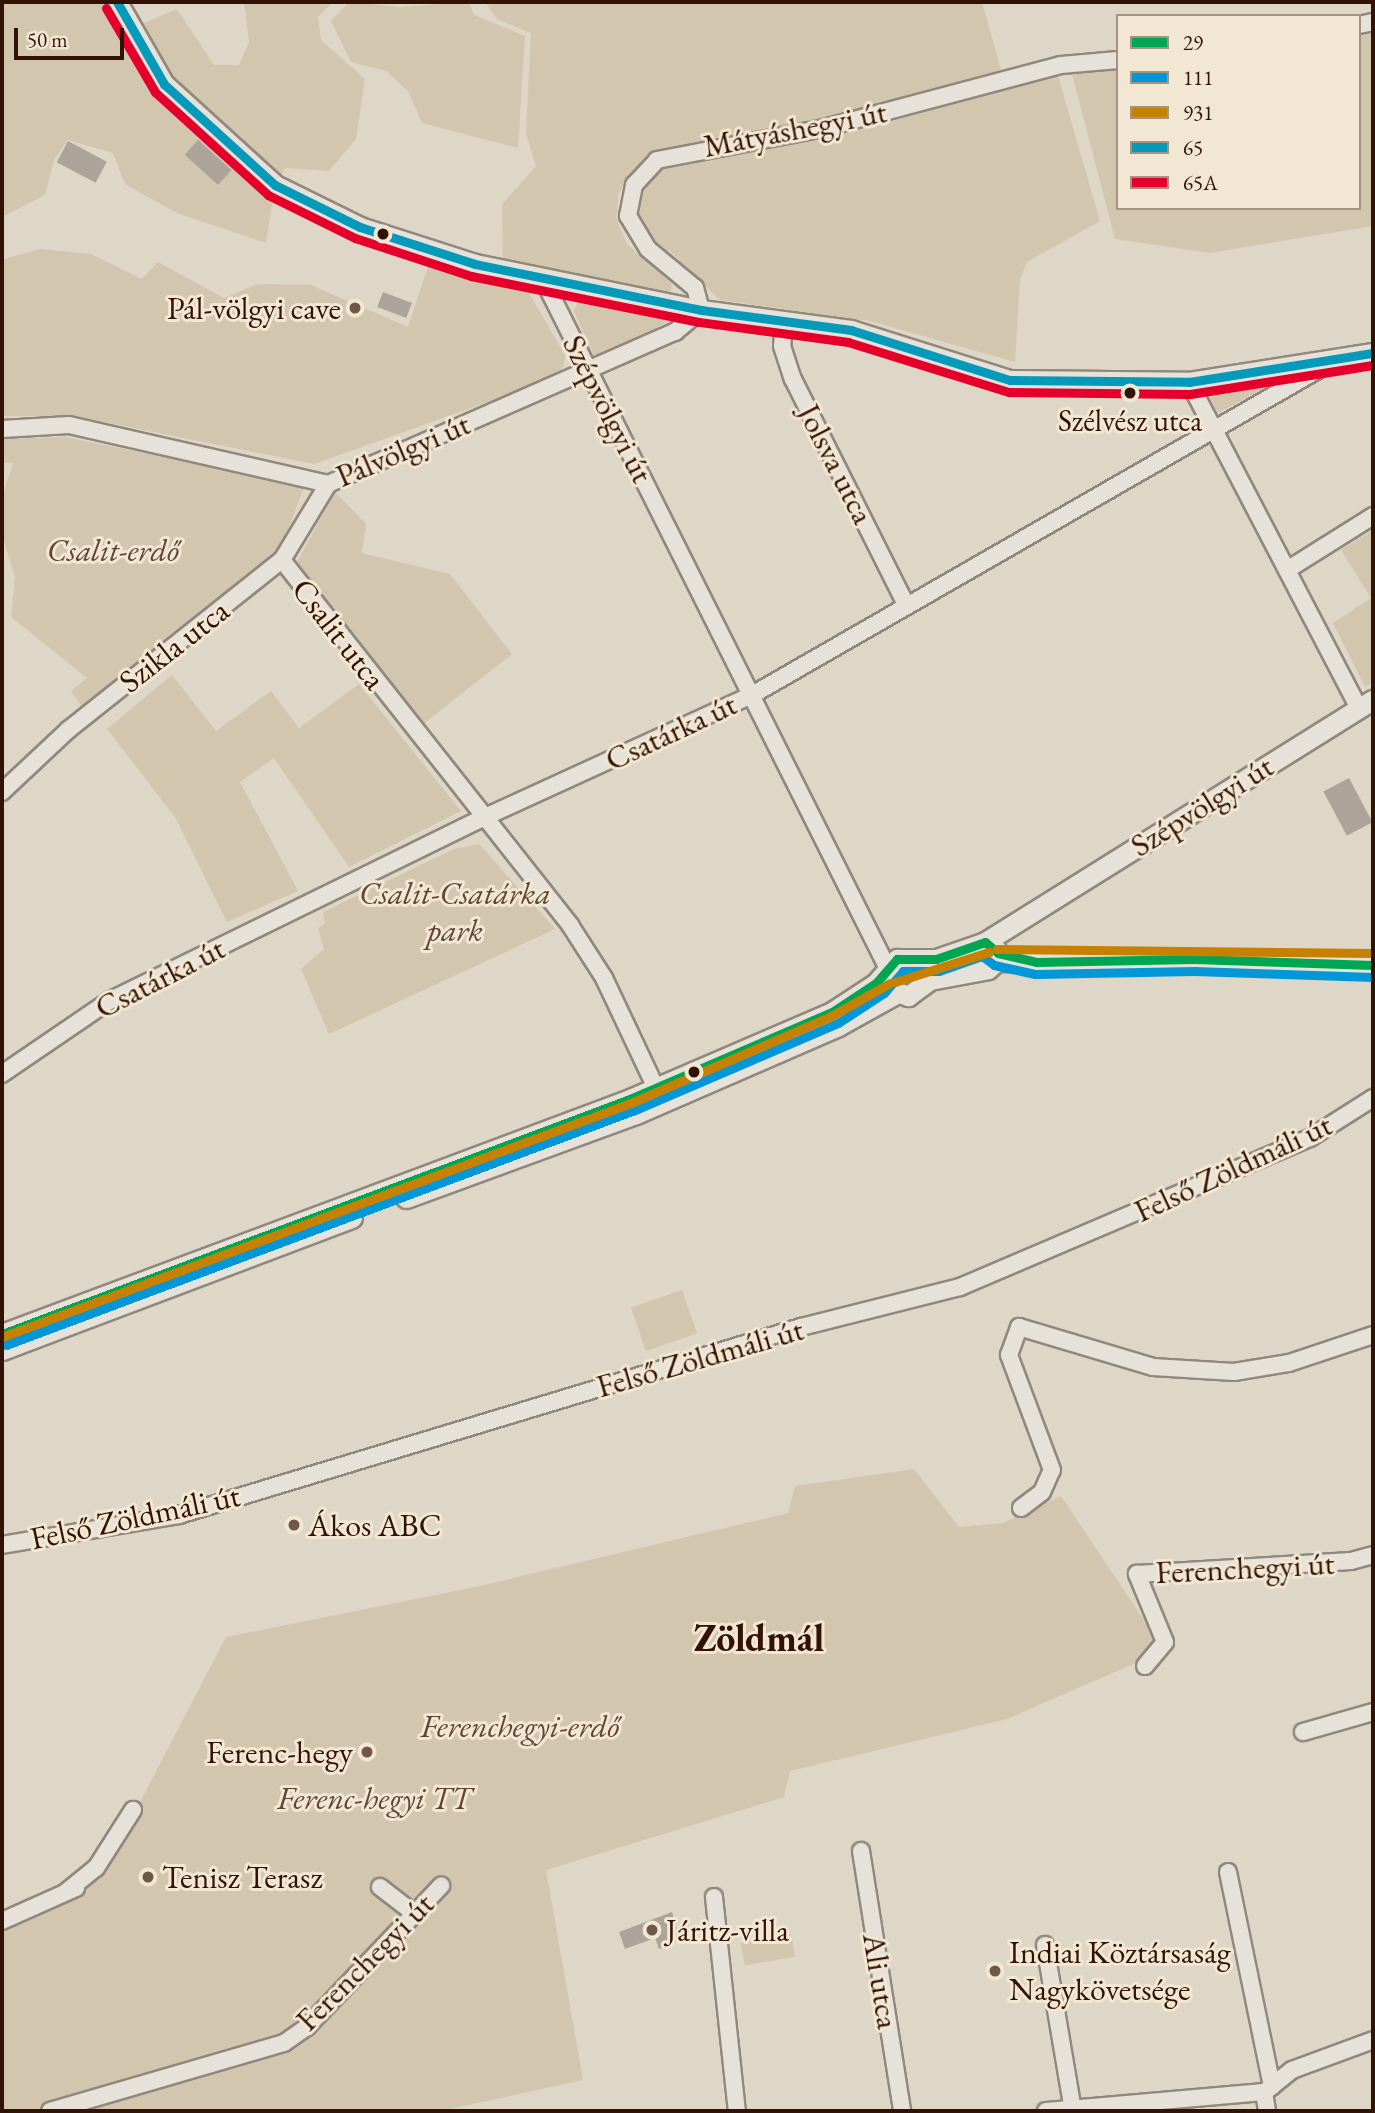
<!DOCTYPE html>
<meta charset="utf-8">
<style>
body{margin:0}
#map{position:relative;width:1375px;height:2113px;overflow:hidden;background:#ded6c6;font-family:"EB Garamond",serif}
div>[style]{position:absolute}
[style*='--x']{left:calc(var(--x)*1px);top:calc(var(--y)*1px);width:calc(var(--w)*1px);rotate:calc(var(--a)*1deg)}
.green>*{inset:0;background:#d3c6af;transform-origin:0 0}
.building>*{inset:0;background:#aca499;transform-origin:0 0}
.roads{filter:drop-shadow(2px 0 #91887d) drop-shadow(-2px 0 #91887d) drop-shadow(0 2px #91887d) drop-shadow(0 -2px #91887d)}
.minor>*{height:16px;margin:-8px;padding:0 8px;transform-origin:8px;border-radius:8px;background:#e6e2da}
.tertiary>*{height:19px;margin:-9.5px;padding:0 9.5px;transform-origin:9.5px;border-radius:9.5px;background:#e6e2da}
.bus-1>*{height:9px;margin:-4.5px;padding:0 4.5px;transform-origin:4.5px;border-radius:4.5px;background:#00a651}
.bus-2>*{height:9px;margin:-4.5px;padding:0 4.5px;transform-origin:4.5px;border-radius:4.5px;background:#0397d8}
.bus-3>*{height:9px;margin:-4.5px;padding:0 4.5px;transform-origin:4.5px;border-radius:4.5px;background:#c68102}
.bus-4>*{height:9px;margin:-4.5px;padding:0 4.5px;transform-origin:4.5px;border-radius:4.5px;background:#059aba}
.bus-5>*{height:9px;margin:-4.5px;padding:0 4.5px;transform-origin:4.5px;border-radius:4.5px;background:#e4002b}
.dots>*{width:19px;height:19px;translate:-50% -50%;box-sizing:border-box;border:4px solid #f1e7d3;border-radius:50%}
span{translate:-50% -50%;white-space:nowrap;text-align:center;line-height:1.15;-webkit-text-stroke:6px #f1e7d3;paint-order:stroke}
.bus-label{font-size:30px;color:#331206}
.street-label{font-size:32px;color:#331206}
.poi-label{font-size:32px;color:#331206}
.right{translate:-100% -50%;text-align:right}
.left{translate:0 -50%;text-align:left}
.park-label{font-size:32px;color:#604433;font-style:italic}
.district-label{font-size:38px;color:#331206;font-weight:700}
.frame{position:absolute;inset:0;border:4px solid #331206;pointer-events:none}
.legend{position:absolute;left:1116px;top:14px;width:245px;height:196px;box-sizing:border-box;background:#f1e7d3;border:2px solid #a59281;margin:0;padding:9px 12px;list-style:none;font-size:21px;color:#331206}
.legend li{display:flex;align-items:center;gap:14px;height:35px}
.legend b{width:35px;border:2px solid #a59281}
.scale{position:absolute;left:14px;top:28px;width:110px;height:32px;box-sizing:border-box;border:4px solid #331206;border-top:0;padding-left:9px;font-size:21px;line-height:24px;white-space:nowrap;color:#331206;-webkit-text-stroke:5px #f1e7d3;paint-order:stroke}
</style>
<div id="map">
<div class="green">
<div style="clip-path:polygon(2px 2px,117px 2px,130px 29px,177px 9px,214px 65px,239px 65px,249px 42px,244px 2px,333px 2px,318px 17px,321px 40px,365px 79px,356px 139px,329px 171px,285px 168px,275px 185px,266px 243px,177px 213px,125px 184px,113px 153px,68px 140px,54px 160px,45px 195px,2px 217px)"></div>
<div style="clip-path:polygon(349px 2px,400px 7px,469px 2px,474px 15px,525px 36px,518px 148px,422px 123px,408px 91px,386px 71px,351px 62px,331px 21px)"></div>
<div style="clip-path:polygon(485px 2px,982px 2px,1002px 73px,862px 114px,664px 152px,633px 171px,618px 194px,617px 221px,627px 244px,672px 284px,669px 298px,503px 270px,502px 204px,536px 166px,526px 134px,531px 33px,497px 19px)"></div>
<div style="clip-path:polygon(1373px 30px,1373px 226px,1210px 253px,1115px 239px,1072px 74px,1118px 68px,1118px 208px,1359px 208px,1359px 32px)"></div>
<div style="clip-path:polygon(1058px 76px,1100px 221px,1027px 262px,1020px 280px,1015px 362px,870px 321px,720px 300px,670px 251px,650px 247px,634px 208px,645px 178px,665px 163px,822px 140px)"></div>
<div style="clip-path:polygon(39px 249px,91px 254px,142px 279px,158px 262px,224px 298px,258px 284px,311px 285px,408px 327px,430px 260px,526px 288px,565px 355px,563px 368px,552px 379px,314px 464px,74px 416px,2px 416px,2px 260px)"></div>
<div style="clip-path:polygon(592px 294px,664px 312px,673px 318px,601px 360px,595px 358px,574px 311px,579px 300px)"></div>
<div style="clip-path:polygon(1281px 379px,1218px 413px,1207px 392px,1209px 388px)"></div>
<div style="clip-path:polygon(65px 437px,302px 485px,303px 490px,281px 548px,82px 707px,71px 691px,87px 678px,11px 617px,15px 577px,2px 535px,2px 497px,13px 463px,2px 463px,2px 439px)"></div>
<div style="clip-path:polygon(335px 492px,366px 524px,362px 553px,450px 574px,512px 654px,422px 725px,297px 562px)"></div>
<div style="clip-path:polygon(1373px 530px,1373px 682px,1365px 687px,1333px 623px,1371px 598px,1341px 550px)"></div>
<div style="clip-path:polygon(172px 675px,216px 731px,271px 691px,299px 728px,359px 684px,461px 811px,349px 867px,274px 758px,240px 782px,298px 891px,227px 922px,175px 817px,107px 729px)"></div>
<div style="clip-path:polygon(479px 844px,555px 929px,329px 1034px,301px 969px,324px 949px,318px 928px,325px 924px,323px 912px,454px 849px)"></div>
<div style="clip-path:polygon(982px 950px,989px 960px,900px 991px,891px 978px,893px 969px)"></div>
<div style="left:682px;top:1290px;width:46px;height:54px;rotate:71deg"></div>
<div style="clip-path:polygon(914px 1469px,959px 1527px,1003px 1523px,1061px 1496px,1154px 1635px,1145px 1659px,1007px 1719px,790px 1771px,784px 1797px,546px 1870px,583px 2080px,441px 2111px,2px 2111px,2px 1921px,110px 1860px,226px 1637px,480px 1586px,788px 1513px,795px 1486px)"></div>
<div style="left:791px;top:1934px;width:23px;height:51px;rotate:80deg"></div>
</div>
<div class="building">
<div style="left:198px;top:140px;width:45px;height:20px;rotate:42deg"></div>
<div style="left:68px;top:141px;width:44px;height:24px;rotate:28deg"></div>
<div style="left:383px;top:292px;width:31px;height:16px;rotate:21deg"></div>
<div style="left:1349px;top:778px;width:50px;height:29px;rotate:62deg"></div>
<div style="clip-path:polygon(672px 1912px,680px 1940px,659px 1949px,655px 1938px,625px 1949px,619px 1932px)"></div>
</div>
<div class="roads">
<div class="minor">
<div style="--x:1359;--y:25;--w:14;--a:-12"></div>
<div style="--x:543;--y:279;--w:769;--a:63.43"></div>
<div style="--x:784;--y:320;--w:26;--a:94"></div>
<div style="--x:782;--y:346;--w:35;--a:72"></div>
<div style="--x:793;--y:379;--w:250;--a:63.4"></div>
<div style="--x:1189;--y:382;--w:368;--a:62.5"></div>
<div style="--x:2;--y:429;--w:67;--a:-3.4"></div>
<div style="--x:69;--y:425;--w:266;--a:12.8"></div>
<div style="--x:328;--y:484;--w:379;--a:-23.7"></div>
<div style="--x:675;--y:332;--w:34;--a:-40"></div>
<div style="--x:701;--y:310;--w:23;--a:-105"></div>
<div style="--x:695;--y:288;--w:61;--a:-140.3"></div>
<div style="--x:648;--y:249;--w:39;--a:-121"></div>
<div style="--x:628;--y:216;--w:32;--a:-79"></div>
<div style="--x:634;--y:185;--w:34;--a:-47"></div>
<div style="--x:657;--y:160;--w:170;--a:-10.8"></div>
<div style="--x:824;--y:128;--w:245;--a:-14.9"></div>
<div style="--x:1061;--y:65;--w:57;--a:-5"></div>
<div style="--x:282;--y:560;--w:465;--a:51.7"></div>
<div style="--x:570;--y:925;--w:63;--a:57.3"></div>
<div style="--x:604;--y:978;--w:122;--a:64.7"></div>
<div style="--x:1287;--y:570;--w:102;--a:-32.1"></div>
<div style="--x:2;--y:792;--w:91;--a:-43.2"></div>
<div style="--x:68;--y:730;--w:273;--a:-38.5"></div>
<div style="--x:282;--y:560;--w:89;--a:-58.8"></div>
<div style="--x:2;--y:1074;--w:130;--a:-34.3"></div>
<div style="--x:109;--y:1001;--w:416;--a:-26.1"></div>
<div style="--x:483;--y:818;--w:296;--a:-24.6"></div>
<div style="--x:752;--y:695;--w:664;--a:-29.88"></div>
<div style="--x:1021;--y:1508;--w:26;--a:-37"></div>
<div style="--x:1042;--y:1492;--w:24;--a:-66"></div>
<div style="--x:1052;--y:1470;--w:123;--a:-110.5"></div>
<div style="--x:1009;--y:1355;--w:30;--a:-70"></div>
<div style="--x:1019;--y:1327;--w:140;--a:16.6"></div>
<div style="--x:1153;--y:1367;--w:81;--a:3.5"></div>
<div style="--x:1234;--y:1372;--w:56;--a:-9.3"></div>
<div style="--x:1289;--y:1363;--w:89;--a:-18.4"></div>
<div style="--x:2;--y:1545;--w:180;--a:-9.6"></div>
<div style="--x:179;--y:1515;--w:650;--a:-16.82"></div>
<div style="--x:801;--y:1327;--w:164;--a:-14.1"></div>
<div style="--x:960;--y:1287;--w:380;--a:-23.1"></div>
<div style="--x:1310;--y:1138;--w:75;--a:-32.4"></div>
<div style="--x:1145;--y:1666;--w:31;--a:-50"></div>
<div style="--x:1165;--y:1642;--w:74;--a:-112.4"></div>
<div style="--x:1137;--y:1574;--w:214;--a:-3.5"></div>
<div style="--x:1351;--y:1561;--w:23;--a:-15"></div>
<div style="--x:1303;--y:1732;--w:73;--a:-15.9"></div>
<div style="--x:861;--y:1851;--w:263;--a:81"></div>
<div style="--x:1228;--y:1872;--w:219;--a:78.4"></div>
<div style="--x:380;--y:1887;--w:44;--a:37.6"></div>
<div style="--x:66;--y:1892;--w:38;--a:-39"></div>
<div style="--x:96;--y:1868;--w:69;--a:-57.5"></div>
<div style="--x:714;--y:1897;--w:215;--a:83.9"></div>
<div style="--x:2;--y:1921;--w:81;--a:-24"></div>
<div style="--x:1045;--y:1945;--w:168;--a:80.4"></div>
<div style="--x:1266;--y:2091;--w:33;--a:-39"></div>
<div style="--x:1292;--y:2070;--w:86;--a:-20.3"></div>
<div style="--x:1264;--y:2092;--w:19;--a:81"></div>
<div style="--x:50;--y:2111;--w:244;--a:-16.2"></div>
<div style="--x:284;--y:2043;--w:28;--a:-35"></div>
<div style="--x:307;--y:2027;--w:195;--a:-46.5"></div>
<div style="--x:1046;--y:2111;--w:219;--a:-5"></div>
</div>
<div class="tertiary">
<div style="--x:117;--y:2;--w:95;--a:60.2"></div>
<div style="--x:164;--y:84;--w:150;--a:42.3"></div>
<div style="--x:275;--y:185;--w:95;--a:26.3"></div>
<div style="--x:360;--y:227;--w:121;--a:17.8"></div>
<div style="--x:475;--y:264;--w:231;--a:11.5"></div>
<div style="--x:701;--y:310;--w:151;--a:7.6"></div>
<div style="--x:851;--y:330;--w:167;--a:17.5"></div>
<div style="--x:1010;--y:380;--w:179;--a:0.6"></div>
<div style="--x:1189;--y:382;--w:186;--a:-9"></div>
<div style="--x:997;--y:961;--w:376;--a:0.6"></div>
<div style="--x:888;--y:988;--w:22;--a:22"></div>
<div style="--x:908;--y:996;--w:27;--a:-36"></div>
<div style="--x:930;--y:980;--w:59;--a:-10.7"></div>
<div style="--x:988;--y:969;--w:12;--a:-42"></div>
<div style="--x:997;--y:961;--w:12;--a:-95"></div>
<div style="--x:406;--y:1198;--w:245;--a:-20.1"></div>
<div style="--x:636;--y:1114;--w:220;--a:-23.5"></div>
<div style="--x:838;--y:1026;--w:66;--a:-28.9"></div>
<div style="--x:2;--y:1334;--w:671;--a:-20.52"></div>
<div style="--x:630;--y:1099;--w:220;--a:-23.3"></div>
<div style="--x:832;--y:1012;--w:53;--a:-33.4"></div>
<div style="--x:876;--y:983;--w:32;--a:-49"></div>
<div style="--x:897;--y:959;--w:39;--a:0"></div>
<div style="--x:936;--y:959;--w:52;--a:-19.1"></div>
<div style="--x:985;--y:942;--w:457;--a:-32"></div>
<div style="--x:2;--y:1350;--w:374;--a:-20.7"></div>
</div>
</div>
<div class="bus-1">
<div style="--x:2;--y:1334;--w:671;--a:-20.52"></div>
<div style="--x:630;--y:1099;--w:220;--a:-23.3"></div>
<div style="--x:832;--y:1012;--w:53;--a:-33.4"></div>
<div style="--x:876;--y:983;--w:32;--a:-49"></div>
<div style="--x:897;--y:959;--w:39;--a:0"></div>
<div style="--x:936;--y:959;--w:52;--a:-19.1"></div>
<div style="--x:985;--y:942;--w:17;--a:40"></div>
<div style="--x:998;--y:953;--w:39;--a:13"></div>
<div style="--x:1036;--y:962;--w:158;--a:-1.1"></div>
<div style="--x:1194;--y:959;--w:179;--a:1.9"></div>
</div>
<div class="bus-2">
<div style="--x:6;--y:1345;--w:671;--a:-20.49"></div>
<div style="--x:635;--y:1110;--w:221;--a:-23.2"></div>
<div style="--x:838;--y:1023;--w:55;--a:-33.1"></div>
<div style="--x:884;--y:993;--w:29;--a:-49"></div>
<div style="--x:903;--y:971;--w:36;--a:0"></div>
<div style="--x:939;--y:971;--w:46;--a:-19.2"></div>
<div style="--x:982;--y:956;--w:15;--a:37"></div>
<div style="--x:994;--y:965;--w:42;--a:12.4"></div>
<div style="--x:1035;--y:974;--w:159;--a:-1.1"></div>
<div style="--x:1194;--y:971;--w:179;--a:1.9"></div>
</div>
<div class="bus-3">
<div style="--x:997;--y:949;--w:376;--a:0.6"></div>
<div style="--x:895;--y:982;--w:99;--a:-17.7"></div>
<div style="--x:2;--y:1337;--w:671;--a:-20.41"></div>
<div style="--x:631;--y:1103;--w:220;--a:-23.5"></div>
<div style="--x:833;--y:1015;--w:65;--a:-29.3"></div>
</div>
<div class="bus-4">
<div style="--x:117;--y:2;--w:95;--a:60.2"></div>
<div style="--x:164;--y:84;--w:150;--a:42.3"></div>
<div style="--x:275;--y:185;--w:95;--a:26.3"></div>
<div style="--x:360;--y:227;--w:121;--a:17.8"></div>
<div style="--x:475;--y:264;--w:231;--a:11.5"></div>
<div style="--x:701;--y:310;--w:151;--a:7.6"></div>
<div style="--x:851;--y:330;--w:167;--a:17.5"></div>
<div style="--x:1010;--y:380;--w:179;--a:0.6"></div>
<div style="--x:1189;--y:382;--w:186;--a:-9"></div>
</div>
<div class="bus-5">
<div style="--x:106;--y:8;--w:97;--a:59.7"></div>
<div style="--x:155;--y:92;--w:153;--a:42.3"></div>
<div style="--x:268;--y:195;--w:97;--a:26.3"></div>
<div style="--x:355;--y:238;--w:122;--a:18.1"></div>
<div style="--x:471;--y:276;--w:233;--a:11.4"></div>
<div style="--x:699;--y:322;--w:150;--a:7.6"></div>
<div style="--x:848;--y:342;--w:169;--a:17.3"></div>
<div style="--x:1009;--y:392;--w:181;--a:0.6"></div>
<div style="--x:1190;--y:394;--w:185;--a:-9"></div>
</div>
<div class="dots">
<div style="left:383px;top:234px;background:#331206"></div>
<div style="left:355px;top:308px;background:#6f5749"></div>
<div style="left:1130px;top:393px;background:#331206"></div>
<div style="left:694px;top:1072px;background:#331206"></div>
<div style="left:294px;top:1525px;background:#6f5749"></div>
<div style="left:367px;top:1752px;background:#6f5749"></div>
<div style="left:148px;top:1877px;background:#6f5749"></div>
<div style="left:652px;top:1930px;background:#6f5749"></div>
<div style="left:995px;top:1971px;background:#6f5749"></div>
</div>
<div class="bus-label">
<span style="left:1130px;top:421px">Szélvész utca</span>
</div>
<div class="street-label">
<span style="left:795px;top:129px;rotate:-11deg">Mátyáshegyi út</span>
<span style="left:608px;top:409px;rotate:63deg">Szépvölgyi út</span>
<span style="left:403px;top:450px;rotate:-23deg">Pálvölgyi út</span>
<span style="left:836px;top:464px;rotate:63deg">Jolsva utca</span>
<span style="left:339px;top:634px;rotate:52deg">Csalit utca</span>
<span style="left:174px;top:646px;rotate:-38deg">Szikla utca</span>
<span style="left:671px;top:732px;rotate:-25deg">Csatárka út</span>
<span style="left:1202px;top:806px;rotate:-32deg">Szépvölgyi út</span>
<span style="left:160px;top:978px;rotate:-27deg">Csatárka út</span>
<span style="left:1233px;top:1168px;rotate:-25deg">Felső Zöldmáli út</span>
<span style="left:700px;top:1358px;rotate:-16deg">Felső Zöldmáli út</span>
<span style="left:135px;top:1517px;rotate:-12deg">Felső Zöldmáli út</span>
<span style="left:1245px;top:1568px;rotate:-3deg">Ferenchegyi út</span>
<span style="left:365px;top:1962px;rotate:-45deg">Ferenchegyi út</span>
<span style="left:881px;top:1981px;rotate:81deg">Ali utca</span>
</div>
<div class="poi-label">
<span class="right" style="left:341px;top:308px">Pál-völgyi cave</span>
<span class="left" style="left:308px;top:1525px">Ákos ABC</span>
<span class="right" style="left:353px;top:1752px">Ferenc-hegy</span>
<span class="left" style="left:162px;top:1877px">Tenisz Terasz</span>
<span class="left" style="left:666px;top:1930px">Járitz-villa</span>
<span class="left" style="left:1009px;top:1971px">Indiai Köztársaság<br>Nagykövetsége</span>
</div>
<div class="park-label">
<span style="left:113px;top:550px">Csalit-erdő</span>
<span style="left:455px;top:912px">Csalit-Csatárka<br>park</span>
<span style="left:520px;top:1726px">Ferenchegyi-erdő</span>
<span style="left:374px;top:1798px">Ferenc-hegyi TT</span>
</div>
<div class="district-label">
<span style="left:759px;top:1638px">Zöldmál</span>
</div>
<div class="frame"></div>
<ul class="legend">
<li><b style="height:9px;background:#00a651"></b>29</li>
<li><b style="height:9px;background:#0397d8"></b>111</li>
<li><b style="height:9px;background:#c68102"></b>931</li>
<li><b style="height:9px;background:#059aba"></b>65</li>
<li><b style="height:9px;background:#e4002b"></b>65A</li>
</ul>
<div class="scale">50 m</div>
</div>
